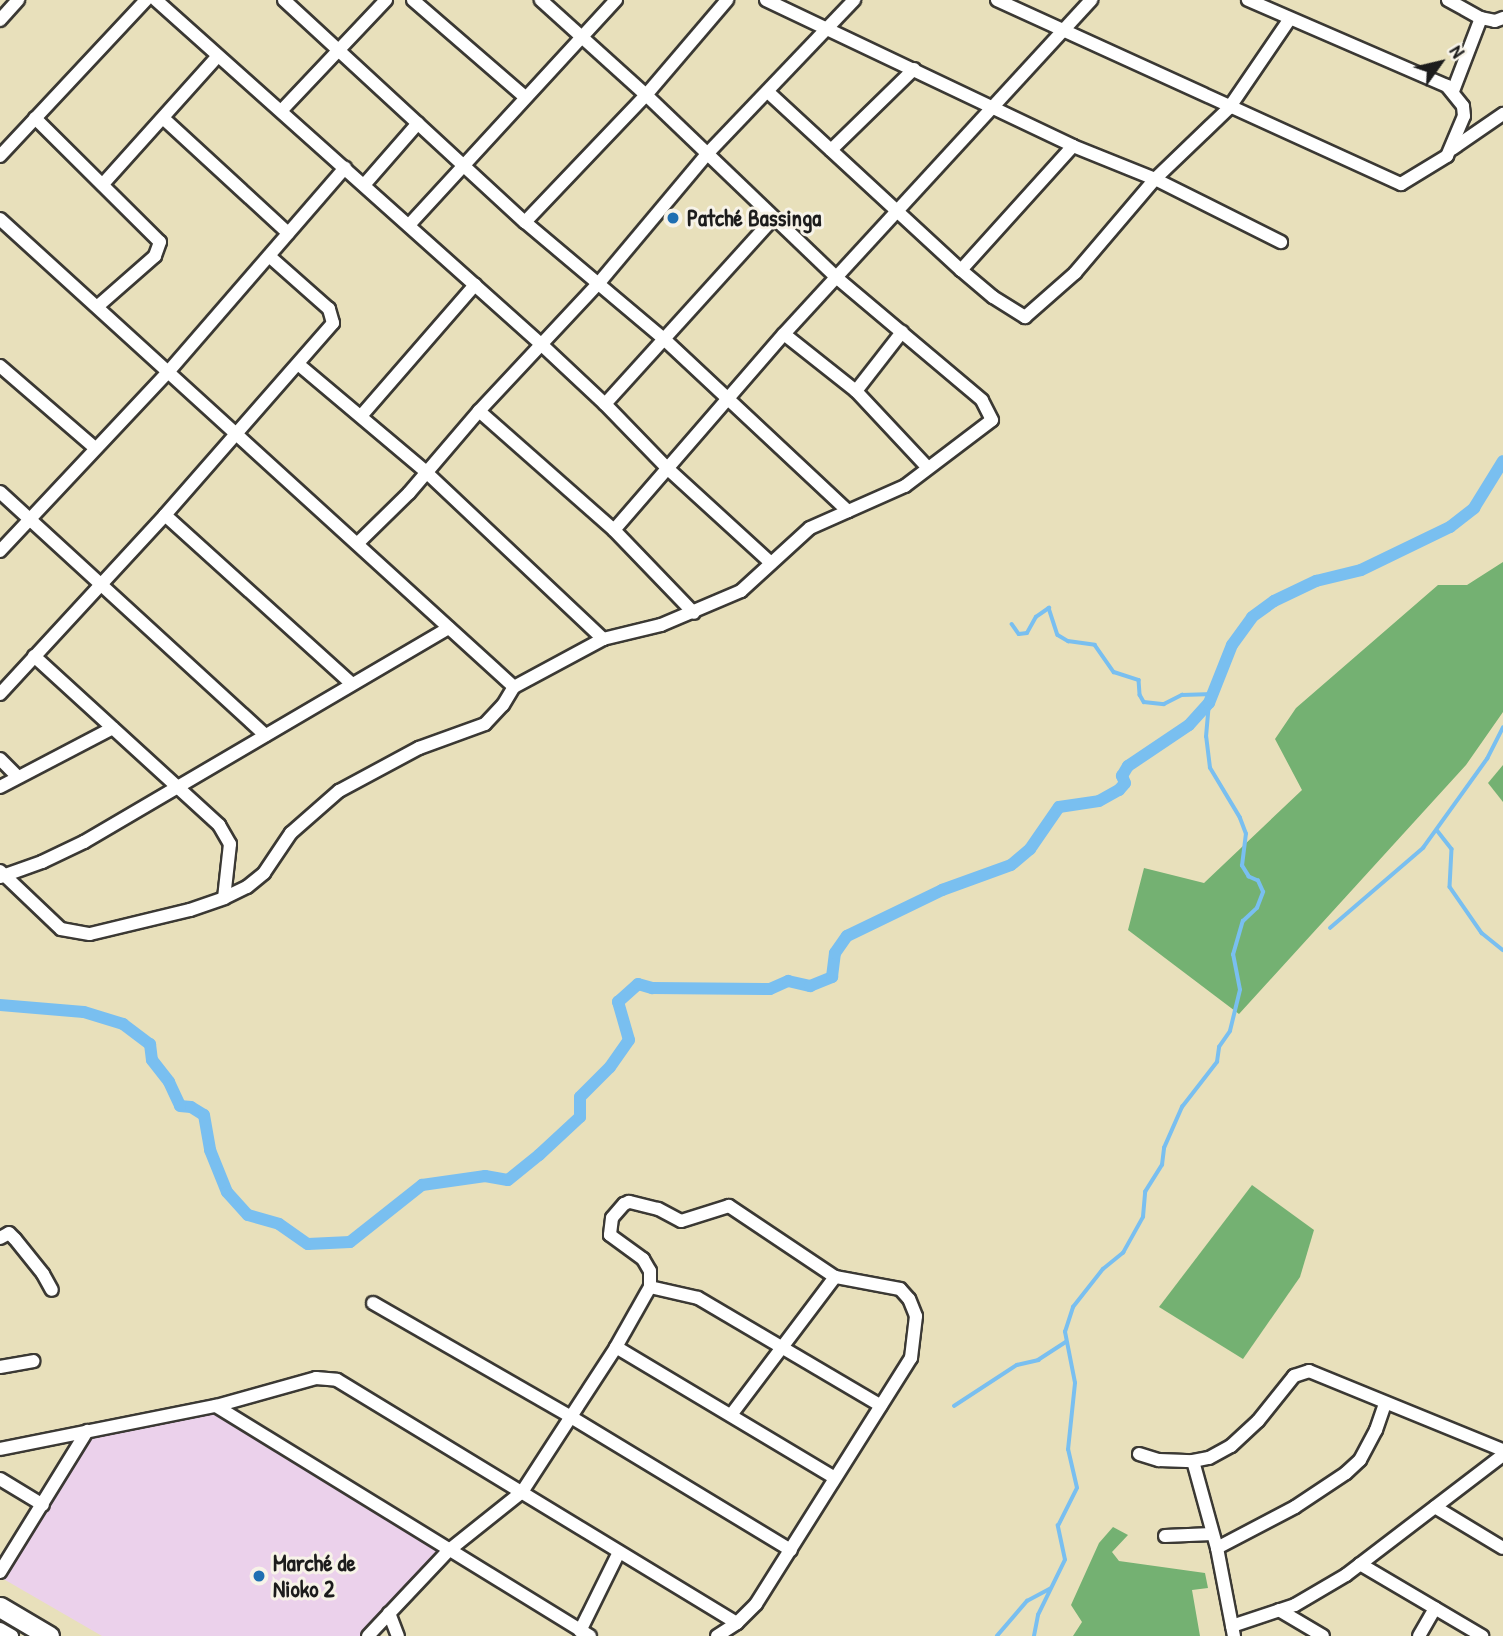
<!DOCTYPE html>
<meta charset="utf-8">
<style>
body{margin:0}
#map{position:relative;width:1503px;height:1636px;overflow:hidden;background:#e8e0bb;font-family:"Patrick Hand",sans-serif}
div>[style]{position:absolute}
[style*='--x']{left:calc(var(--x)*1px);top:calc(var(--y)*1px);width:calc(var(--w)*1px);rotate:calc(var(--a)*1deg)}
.built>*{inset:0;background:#ebd1eb}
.forest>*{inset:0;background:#74b172}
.stream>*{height:3.5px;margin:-1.75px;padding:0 1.75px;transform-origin:1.75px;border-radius:1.75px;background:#79bff0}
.canal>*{height:12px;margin:-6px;padding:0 6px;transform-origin:6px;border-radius:6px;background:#79bff0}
.roads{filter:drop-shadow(2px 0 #3b3934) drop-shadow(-2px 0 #3b3934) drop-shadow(0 2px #3b3934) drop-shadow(0 -2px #3b3934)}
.minor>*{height:12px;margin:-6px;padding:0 6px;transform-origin:6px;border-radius:6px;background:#fff}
.highway>*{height:19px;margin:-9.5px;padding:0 9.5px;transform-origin:9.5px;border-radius:9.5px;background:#fff}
.dots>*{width:19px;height:19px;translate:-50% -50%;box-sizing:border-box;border:4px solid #f7f3e8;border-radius:50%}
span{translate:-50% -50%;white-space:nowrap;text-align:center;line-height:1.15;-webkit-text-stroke:6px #f7f3e8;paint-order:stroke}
.poi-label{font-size:23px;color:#1c1c1c;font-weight:700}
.left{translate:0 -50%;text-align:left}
.north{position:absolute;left:1405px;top:28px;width:70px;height:70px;-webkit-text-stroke:5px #f7f3e8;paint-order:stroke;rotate:56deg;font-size:19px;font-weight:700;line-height:28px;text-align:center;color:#1c1c1c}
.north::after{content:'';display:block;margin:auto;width:24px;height:32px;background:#1c1c1c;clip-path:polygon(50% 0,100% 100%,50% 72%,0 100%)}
</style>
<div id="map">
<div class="built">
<div style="clip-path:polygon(203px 1402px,452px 1549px,362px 1636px,102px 1636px,0 1577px,85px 1429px)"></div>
</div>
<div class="forest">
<div style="clip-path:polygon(1503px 562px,1503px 712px,1466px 765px,1239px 1014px,1128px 930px,1144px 868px,1204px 883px,1302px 790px,1275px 739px,1296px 708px,1438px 585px,1467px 585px)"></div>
<div style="clip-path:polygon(1503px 765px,1503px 802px,1488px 783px)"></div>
<div style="clip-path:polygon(1252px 1185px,1314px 1230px,1300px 1277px,1243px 1359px,1159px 1307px)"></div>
<div style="clip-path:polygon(1113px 1527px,1128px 1535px,1112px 1552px,1119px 1561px,1205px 1573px,1208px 1588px,1192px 1590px,1200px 1636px,1073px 1636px,1082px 1622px,1071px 1605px,1099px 1543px)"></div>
</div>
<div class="stream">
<div style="--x:1012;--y:624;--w:12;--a:55"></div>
<div style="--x:1019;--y:634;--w:8;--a:-7"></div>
<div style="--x:1027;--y:633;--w:18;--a:-61"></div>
<div style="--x:1036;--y:617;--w:16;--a:-35"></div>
<div style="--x:1049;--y:608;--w:28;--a:72"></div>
<div style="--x:1058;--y:635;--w:12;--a:31"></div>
<div style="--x:1068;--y:641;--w:27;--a:8"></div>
<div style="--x:1095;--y:645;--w:33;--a:55"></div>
<div style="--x:1114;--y:672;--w:26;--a:18"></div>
<div style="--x:1139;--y:680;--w:15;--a:86"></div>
<div style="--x:1140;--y:695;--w:8;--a:60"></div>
<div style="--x:1144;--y:702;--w:20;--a:6"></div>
<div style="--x:1164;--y:704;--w:20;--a:-27"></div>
<div style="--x:1182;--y:695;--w:31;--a:-2"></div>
<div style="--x:1437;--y:830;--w:24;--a:52"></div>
<div style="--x:1452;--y:849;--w:38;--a:93"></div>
<div style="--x:1450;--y:887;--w:56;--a:55.2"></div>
<div style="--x:1482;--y:933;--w:27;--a:39"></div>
<div style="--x:1330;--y:928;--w:123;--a:-40.7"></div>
<div style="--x:1423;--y:848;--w:110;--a:-54.3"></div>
<div style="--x:1487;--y:759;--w:35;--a:-63"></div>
<div style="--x:954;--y:1406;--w:75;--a:-33.1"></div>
<div style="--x:1017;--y:1365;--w:22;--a:-13"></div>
<div style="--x:1038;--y:1360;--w:33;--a:-33"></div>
<div style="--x:997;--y:1636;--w:46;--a:-49.4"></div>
<div style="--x:1027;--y:1601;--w:26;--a:-28"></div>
<div style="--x:1034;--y:1636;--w:21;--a:-79"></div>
<div style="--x:1038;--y:1615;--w:61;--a:-63.9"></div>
<div style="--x:1065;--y:1560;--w:35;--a:-102"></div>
<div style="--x:1058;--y:1526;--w:42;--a:-63.4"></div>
<div style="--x:1077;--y:1488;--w:39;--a:-103"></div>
<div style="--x:1068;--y:1450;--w:67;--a:-84"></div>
<div style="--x:1075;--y:1383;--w:52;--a:-101.1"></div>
<div style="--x:1065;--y:1332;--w:26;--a:-72"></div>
<div style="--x:1073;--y:1307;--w:48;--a:-51.7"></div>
<div style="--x:1103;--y:1269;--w:26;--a:-39"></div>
<div style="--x:1123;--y:1253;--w:41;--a:-60.9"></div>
<div style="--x:1143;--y:1217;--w:25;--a:-85"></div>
<div style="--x:1145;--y:1192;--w:32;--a:-58"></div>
<div style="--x:1162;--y:1165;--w:17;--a:-83"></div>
<div style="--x:1164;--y:1148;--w:45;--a:-66.3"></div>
<div style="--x:1182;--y:1107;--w:57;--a:-52.1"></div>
<div style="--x:1217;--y:1062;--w:15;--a:-82"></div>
<div style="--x:1219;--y:1047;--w:19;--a:-55"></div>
<div style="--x:1230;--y:1031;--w:42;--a:-76.3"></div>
<div style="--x:1240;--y:990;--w:36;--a:-101"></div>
<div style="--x:1233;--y:955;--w:35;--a:-74"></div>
<div style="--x:1243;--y:921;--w:19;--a:-43"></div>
<div style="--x:1257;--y:908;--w:17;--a:-69"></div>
<div style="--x:1263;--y:892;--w:12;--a:-114"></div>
<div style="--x:1258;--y:881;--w:10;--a:-156"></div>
<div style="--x:1249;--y:877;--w:13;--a:-122"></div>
<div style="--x:1242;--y:866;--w:32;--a:-83"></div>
<div style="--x:1246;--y:834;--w:17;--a:-111"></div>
<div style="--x:1240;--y:818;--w:58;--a:-121"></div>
<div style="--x:1210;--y:768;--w:31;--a:-97"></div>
<div style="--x:1206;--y:737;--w:34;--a:-85"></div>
</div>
<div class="canal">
<div style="--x:0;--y:1005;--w:84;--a:4.8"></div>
<div style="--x:84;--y:1012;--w:41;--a:17.1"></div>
<div style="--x:123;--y:1024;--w:34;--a:37"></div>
<div style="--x:150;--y:1044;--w:16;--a:83"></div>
<div style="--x:152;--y:1060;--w:28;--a:52"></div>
<div style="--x:169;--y:1082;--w:26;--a:65"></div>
<div style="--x:180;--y:1106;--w:11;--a:5"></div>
<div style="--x:191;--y:1107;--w:15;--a:32"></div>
<div style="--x:204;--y:1115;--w:36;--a:80"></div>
<div style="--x:210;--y:1150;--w:45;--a:68"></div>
<div style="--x:227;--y:1192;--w:31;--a:48"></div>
<div style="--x:248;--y:1215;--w:32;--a:16"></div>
<div style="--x:279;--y:1224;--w:35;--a:35"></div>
<div style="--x:308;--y:1244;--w:42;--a:-2.7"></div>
<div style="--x:350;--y:1242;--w:92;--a:-38.4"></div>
<div style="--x:422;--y:1185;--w:64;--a:-8.1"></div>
<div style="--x:485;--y:1176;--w:23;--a:10"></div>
<div style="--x:508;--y:1180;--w:40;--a:-39"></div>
<div style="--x:539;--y:1155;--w:56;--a:-42.8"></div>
<div style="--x:580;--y:1117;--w:20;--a:-90"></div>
<div style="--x:580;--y:1097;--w:42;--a:-45"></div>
<div style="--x:610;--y:1067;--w:33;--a:-55"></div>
<div style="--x:629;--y:1040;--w:40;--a:-106"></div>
<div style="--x:618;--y:1002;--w:27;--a:-42"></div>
<div style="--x:638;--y:984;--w:15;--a:16"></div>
<div style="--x:652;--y:988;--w:118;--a:0.5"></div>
<div style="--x:770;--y:989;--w:20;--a:-24"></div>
<div style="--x:788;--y:981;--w:23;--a:13"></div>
<div style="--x:810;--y:986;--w:24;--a:-22"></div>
<div style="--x:832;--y:977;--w:24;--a:-83"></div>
<div style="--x:835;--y:953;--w:21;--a:-55"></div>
<div style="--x:847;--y:936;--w:106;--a:-25.8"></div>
<div style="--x:942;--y:890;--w:73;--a:-19.9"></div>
<div style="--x:1011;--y:865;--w:25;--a:-40"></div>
<div style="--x:1030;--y:849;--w:51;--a:-55.4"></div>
<div style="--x:1059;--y:807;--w:40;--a:-8.5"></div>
<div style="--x:1099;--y:801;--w:23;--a:-29"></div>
<div style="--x:1119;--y:790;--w:9;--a:-49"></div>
<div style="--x:1125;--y:783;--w:8;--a:-113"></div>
<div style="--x:1122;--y:776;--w:12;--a:-59"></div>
<div style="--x:1128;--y:766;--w:73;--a:-33.9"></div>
<div style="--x:1189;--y:725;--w:30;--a:-48"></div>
<div style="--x:1209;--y:703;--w:62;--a:-68.4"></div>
<div style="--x:1232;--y:645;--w:34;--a:-54"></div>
<div style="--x:1252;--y:617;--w:27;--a:-36"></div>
<div style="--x:1274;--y:601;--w:47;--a:-25.5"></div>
<div style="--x:1316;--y:581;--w:46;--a:-13.7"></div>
<div style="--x:1361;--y:570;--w:99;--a:-25.8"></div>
<div style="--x:1450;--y:527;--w:31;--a:-38"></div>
<div style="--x:1474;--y:508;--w:55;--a:-58.3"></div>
</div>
<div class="roads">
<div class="minor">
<div style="--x:156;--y:0;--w:518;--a:41.79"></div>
<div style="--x:542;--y:345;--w:86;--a:43.1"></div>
<div style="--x:605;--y:404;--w:89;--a:45.9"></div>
<div style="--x:667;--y:468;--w:141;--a:42.4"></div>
<div style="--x:284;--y:0;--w:328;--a:42.7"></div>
<div style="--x:525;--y:222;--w:182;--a:40.1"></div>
<div style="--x:664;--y:339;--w:252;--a:43.1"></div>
<div style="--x:413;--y:0;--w:148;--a:40.9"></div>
<div style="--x:766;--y:0;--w:340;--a:25.4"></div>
<div style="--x:1073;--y:146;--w:88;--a:21.9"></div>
<div style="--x:1155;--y:179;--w:141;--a:26.6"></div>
<div style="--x:997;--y:0;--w:444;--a:24.5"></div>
<div style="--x:1401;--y:184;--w:54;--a:-31.3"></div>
<div style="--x:1447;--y:156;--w:43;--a:-67"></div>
<div style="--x:1464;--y:116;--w:10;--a:-96"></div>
<div style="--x:1463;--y:106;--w:26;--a:-129"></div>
<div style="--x:1447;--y:86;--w:217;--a:-156.6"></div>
<div style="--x:1448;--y:0;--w:38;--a:29"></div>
<div style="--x:1481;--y:18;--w:14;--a:12"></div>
<div style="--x:1495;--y:21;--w:9;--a:-21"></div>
<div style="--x:0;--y:20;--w:27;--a:-48"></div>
<div style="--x:1453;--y:91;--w:78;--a:-69"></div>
<div style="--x:768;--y:92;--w:263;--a:42.7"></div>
<div style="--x:961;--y:270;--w:42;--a:40.2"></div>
<div style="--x:993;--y:297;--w:38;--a:32"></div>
<div style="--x:1025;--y:317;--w:67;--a:-41.3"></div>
<div style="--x:1075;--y:273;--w:123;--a:-49.6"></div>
<div style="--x:1155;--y:179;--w:103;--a:-43.8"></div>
<div style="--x:1229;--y:108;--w:107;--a:-55.7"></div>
<div style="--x:281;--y:111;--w:153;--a:-46.6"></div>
<div style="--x:35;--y:118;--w:176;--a:44.8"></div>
<div style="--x:160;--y:242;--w:15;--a:110"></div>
<div style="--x:155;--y:256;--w:77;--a:138.7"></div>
<div style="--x:163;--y:118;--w:170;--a:42.6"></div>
<div style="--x:1452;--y:149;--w:62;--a:-34.5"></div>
<div style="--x:831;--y:150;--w:116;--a:-44.3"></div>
<div style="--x:0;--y:156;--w:214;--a:-46.9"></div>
<div style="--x:103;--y:184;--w:171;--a:-48.1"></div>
<div style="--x:364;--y:185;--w:82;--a:-48.9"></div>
<div style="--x:0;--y:219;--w:695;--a:42.32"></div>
<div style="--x:525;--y:222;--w:175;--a:-46.4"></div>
<div style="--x:646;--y:95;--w:125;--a:-49.5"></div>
<div style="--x:409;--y:225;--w:306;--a:-47.4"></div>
<div style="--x:961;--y:270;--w:167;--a:-47.9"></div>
<div style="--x:784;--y:334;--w:92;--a:38.4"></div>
<div style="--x:856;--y:391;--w:105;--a:46.9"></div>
<div style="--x:298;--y:364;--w:166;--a:40.1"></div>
<div style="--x:425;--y:471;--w:245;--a:43.3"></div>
<div style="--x:0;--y:366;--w:124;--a:40.8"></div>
<div style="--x:856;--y:391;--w:75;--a:-52.1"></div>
<div style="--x:605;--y:404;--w:250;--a:-47.8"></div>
<div style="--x:479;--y:411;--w:180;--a:41.4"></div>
<div style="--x:614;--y:530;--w:115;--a:46.1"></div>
<div style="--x:361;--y:416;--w:174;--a:-49"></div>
<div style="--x:0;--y:492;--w:360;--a:42.5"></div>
<div style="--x:165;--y:515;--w:252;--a:42.1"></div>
<div style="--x:614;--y:530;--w:259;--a:-49.1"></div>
<div style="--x:784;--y:334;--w:454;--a:-47.4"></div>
<div style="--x:358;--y:543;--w:71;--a:-44.4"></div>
<div style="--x:409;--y:493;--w:108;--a:-49.5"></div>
<div style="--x:479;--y:411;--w:174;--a:-46.9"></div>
<div style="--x:598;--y:284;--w:170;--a:-50"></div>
<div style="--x:707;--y:154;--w:213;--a:-46.3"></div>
<div style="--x:0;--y:551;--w:247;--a:-46.8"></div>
<div style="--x:169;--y:371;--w:269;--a:-49.1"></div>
<div style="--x:34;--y:656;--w:251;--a:42.4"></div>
<div style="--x:219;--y:825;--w:22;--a:60"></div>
<div style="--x:230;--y:844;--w:54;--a:96.3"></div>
<div style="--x:0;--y:694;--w:243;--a:-47.3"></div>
<div style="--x:165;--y:515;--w:255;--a:-48.8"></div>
<div style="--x:333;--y:323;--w:15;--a:-106"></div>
<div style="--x:329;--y:309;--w:80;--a:-138.5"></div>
<div style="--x:0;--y:759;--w:25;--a:45"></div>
<div style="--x:0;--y:787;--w:127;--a:-27.6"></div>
<div style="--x:0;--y:871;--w:84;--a:43.6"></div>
<div style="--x:61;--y:929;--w:29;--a:10"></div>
<div style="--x:90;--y:934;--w:103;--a:-13.5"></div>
<div style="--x:190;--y:910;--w:36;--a:-19"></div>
<div style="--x:224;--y:898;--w:25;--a:-26"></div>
<div style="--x:247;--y:887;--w:22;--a:-39"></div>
<div style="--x:264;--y:873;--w:48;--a:-56"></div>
<div style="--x:291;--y:833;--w:64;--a:-41.2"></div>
<div style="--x:339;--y:791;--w:91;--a:-28.3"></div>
<div style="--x:419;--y:748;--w:70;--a:-20"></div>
<div style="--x:485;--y:724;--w:26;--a:-47"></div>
<div style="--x:503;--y:705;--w:21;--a:-59"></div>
<div style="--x:514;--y:687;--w:101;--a:-28.3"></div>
<div style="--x:603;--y:639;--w:60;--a:-13.6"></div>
<div style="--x:661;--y:625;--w:87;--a:-23"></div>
<div style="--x:741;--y:591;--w:93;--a:-42.4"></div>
<div style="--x:810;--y:528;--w:104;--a:-23.9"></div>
<div style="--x:905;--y:486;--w:109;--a:-37.2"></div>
<div style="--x:992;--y:420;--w:22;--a:-117"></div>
<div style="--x:982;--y:400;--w:191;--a:-139.9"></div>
<div style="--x:836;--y:277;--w:263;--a:-136.2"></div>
<div style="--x:646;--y:95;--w:142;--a:-137.9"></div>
<div style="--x:0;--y:877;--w:45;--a:-19.7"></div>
<div style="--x:42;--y:862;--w:47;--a:-25.5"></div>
<div style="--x:84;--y:842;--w:423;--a:-30.4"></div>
<div style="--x:0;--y:1238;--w:10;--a:-29"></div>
<div style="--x:9;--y:1233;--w:8;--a:45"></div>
<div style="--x:15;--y:1239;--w:45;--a:51.3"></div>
<div style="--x:43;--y:1274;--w:18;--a:61"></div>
<div style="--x:373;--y:1303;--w:228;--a:29.9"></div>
<div style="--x:571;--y:1417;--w:257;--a:31.2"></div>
<div style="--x:616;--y:1347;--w:255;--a:30.9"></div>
<div style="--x:0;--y:1367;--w:34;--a:-10"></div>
<div style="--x:216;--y:1406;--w:439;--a:31.6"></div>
<div style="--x:731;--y:1415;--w:173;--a:-53"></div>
<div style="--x:0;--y:1449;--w:220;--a:-11.3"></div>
<div style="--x:216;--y:1406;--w:104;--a:-15.6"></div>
<div style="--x:316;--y:1378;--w:21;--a:5"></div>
<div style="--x:337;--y:1380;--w:468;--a:31.3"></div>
<div style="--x:1139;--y:1454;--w:21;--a:17"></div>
<div style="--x:1159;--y:1460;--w:34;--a:2"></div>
<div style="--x:1193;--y:1461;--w:16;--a:-11"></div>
<div style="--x:1209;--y:1458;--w:25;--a:-29"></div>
<div style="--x:1231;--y:1446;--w:37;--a:-43"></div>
<div style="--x:1258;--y:1421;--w:58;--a:-51.3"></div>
<div style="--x:1294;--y:1376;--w:16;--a:-18"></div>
<div style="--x:1309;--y:1371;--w:209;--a:22.2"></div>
<div style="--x:1193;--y:1461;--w:90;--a:74.6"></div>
<div style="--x:1217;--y:1548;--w:90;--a:79.1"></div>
<div style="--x:0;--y:1479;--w:50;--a:31.2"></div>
<div style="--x:1435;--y:1507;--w:79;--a:31.1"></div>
<div style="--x:1165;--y:1536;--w:47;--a:-2.4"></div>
<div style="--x:1217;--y:1548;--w:88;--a:-27.7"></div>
<div style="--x:1295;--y:1507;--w:61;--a:-33.7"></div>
<div style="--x:1346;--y:1473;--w:19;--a:-43"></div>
<div style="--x:1360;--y:1460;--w:34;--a:-62"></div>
<div style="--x:1376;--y:1430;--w:28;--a:-71"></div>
<div style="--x:1360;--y:1564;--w:142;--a:30.5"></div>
<div style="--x:0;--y:1572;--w:166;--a:-58.3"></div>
<div style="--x:1279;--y:1610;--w:51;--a:30.6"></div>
<div style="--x:389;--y:1613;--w:25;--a:69"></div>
<div style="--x:1232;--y:1626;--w:66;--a:-18.4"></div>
<div style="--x:1295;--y:1605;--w:59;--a:-30.5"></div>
<div style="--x:1346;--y:1575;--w:198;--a:-37.4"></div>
<div style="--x:0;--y:1629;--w:14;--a:30"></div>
<div style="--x:580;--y:1631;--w:88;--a:-63.7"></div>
<div style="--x:368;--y:1636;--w:117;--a:-46.7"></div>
<div style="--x:448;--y:1551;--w:95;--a:-38.6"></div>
<div style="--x:522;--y:1492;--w:173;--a:-57"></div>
<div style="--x:616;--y:1347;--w:69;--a:-60.5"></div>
<div style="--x:717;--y:1636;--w:24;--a:-33"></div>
<div style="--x:737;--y:1623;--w:27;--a:-45"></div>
<div style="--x:756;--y:1604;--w:291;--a:-57.8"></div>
<div style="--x:911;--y:1358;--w:42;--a:-83.2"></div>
<div style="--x:916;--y:1316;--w:18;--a:-112"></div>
<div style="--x:909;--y:1299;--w:13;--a:-132"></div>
<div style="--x:900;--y:1289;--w:66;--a:-169.5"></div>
<div style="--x:835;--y:1277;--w:128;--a:-146.2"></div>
<div style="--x:729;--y:1206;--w:50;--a:162.6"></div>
<div style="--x:681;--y:1221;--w:26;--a:-152"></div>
<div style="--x:658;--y:1209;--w:30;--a:-166"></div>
<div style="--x:629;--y:1202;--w:5;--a:158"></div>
<div style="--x:624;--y:1204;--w:18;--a:131"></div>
<div style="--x:612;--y:1218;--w:17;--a:97"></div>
<div style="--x:610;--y:1235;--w:41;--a:36"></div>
<div style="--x:643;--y:1259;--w:14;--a:60"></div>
<div style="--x:650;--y:1271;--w:16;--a:90"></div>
<div style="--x:650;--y:1287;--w:49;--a:12.9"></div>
<div style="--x:698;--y:1298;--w:212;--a:30.5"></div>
<div style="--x:1419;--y:1636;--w:32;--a:-60"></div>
</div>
<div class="highway">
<div style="--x:0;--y:1607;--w:57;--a:30.6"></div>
</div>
</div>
<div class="dots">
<div style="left:673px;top:218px;background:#1f6fb2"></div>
<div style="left:259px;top:1576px;background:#1f6fb2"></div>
</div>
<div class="poi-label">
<span class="left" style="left:687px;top:218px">Patché Bassinga</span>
<span class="left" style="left:273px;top:1576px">Marché de<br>Nioko 2</span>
</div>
<div class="north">N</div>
</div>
